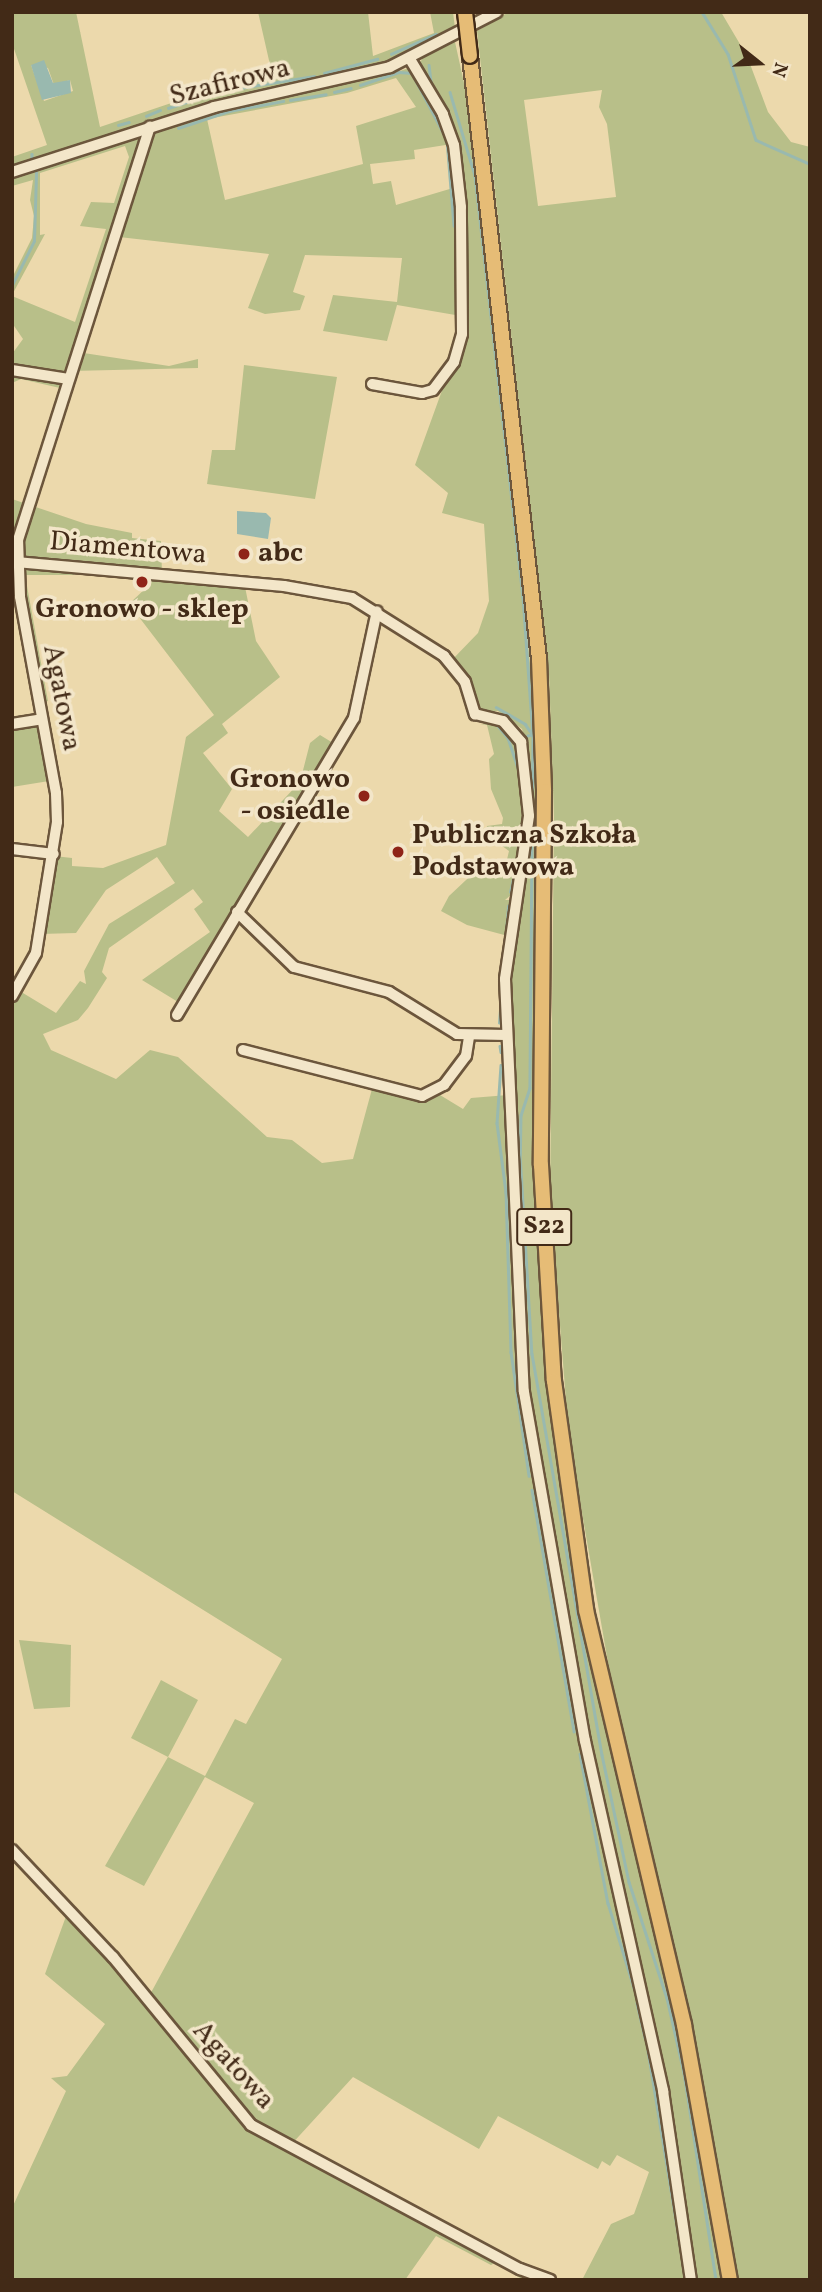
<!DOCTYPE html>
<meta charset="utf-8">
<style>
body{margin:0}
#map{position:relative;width:822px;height:2292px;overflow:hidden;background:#ecd9ac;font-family:Vollkorn,serif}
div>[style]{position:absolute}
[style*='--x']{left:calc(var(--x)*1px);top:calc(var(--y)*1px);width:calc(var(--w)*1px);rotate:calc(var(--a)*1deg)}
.green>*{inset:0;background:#b8bf89}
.water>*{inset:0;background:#99b9af}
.stream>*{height:2.5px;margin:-1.25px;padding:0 1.25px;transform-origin:1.25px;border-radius:1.25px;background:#99b9af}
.roads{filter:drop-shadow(2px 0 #6c563c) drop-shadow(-2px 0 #6c563c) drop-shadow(0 2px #6c563c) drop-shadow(0 -2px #6c563c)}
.minor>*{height:10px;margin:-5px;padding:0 5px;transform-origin:5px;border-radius:5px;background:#f3e6c9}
.highway>*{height:14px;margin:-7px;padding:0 7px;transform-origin:7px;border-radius:7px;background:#e6bc76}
.bridges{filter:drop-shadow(2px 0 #422a17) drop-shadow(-2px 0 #422a17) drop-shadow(0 2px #422a17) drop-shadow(0 -2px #422a17)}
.highway-bridge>*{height:14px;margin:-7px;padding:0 7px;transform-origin:7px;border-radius:7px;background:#e6bc76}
.dots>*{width:19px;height:19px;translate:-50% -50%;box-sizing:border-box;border:4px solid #f3e6c9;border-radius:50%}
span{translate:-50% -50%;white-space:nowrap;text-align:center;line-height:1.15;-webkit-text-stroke:7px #f3e6c9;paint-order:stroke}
.shield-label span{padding:2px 5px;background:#f3e6c9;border:2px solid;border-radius:5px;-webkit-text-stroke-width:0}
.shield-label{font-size:26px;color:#422a17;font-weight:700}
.street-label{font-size:28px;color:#422a17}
.poi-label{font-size:28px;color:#422a17;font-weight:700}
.left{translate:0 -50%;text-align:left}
.right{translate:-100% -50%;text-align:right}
.frame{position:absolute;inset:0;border:14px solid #422a17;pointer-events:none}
.north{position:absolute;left:724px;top:28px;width:70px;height:70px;-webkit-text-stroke:5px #f3e6c9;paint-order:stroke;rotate:108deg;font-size:19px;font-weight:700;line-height:28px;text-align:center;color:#422a17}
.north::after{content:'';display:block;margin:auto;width:24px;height:32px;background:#422a17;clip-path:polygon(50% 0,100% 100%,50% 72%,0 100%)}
</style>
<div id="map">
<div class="green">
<div style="clip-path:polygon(evenodd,12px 12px,76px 12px,100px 127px,204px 92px,212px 84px,220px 83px,221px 89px,273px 78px,258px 12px,368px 12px,373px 56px,434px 33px,430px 12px,453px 12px,456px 36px,390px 67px,393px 73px,419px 65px,423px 57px,455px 42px,466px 92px,531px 672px,536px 803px,535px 1190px,550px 1409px,588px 1656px,693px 2099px,722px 2280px,582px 2280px,611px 2224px,634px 2214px,649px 2172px,617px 2155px,610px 2166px,602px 2161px,598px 2169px,498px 2116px,479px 2149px,353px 2077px,289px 2147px,540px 2280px,523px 2280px,496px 2262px,491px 2265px,436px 2236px,405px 2280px,12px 2280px,12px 2208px,66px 2091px,51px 2078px,67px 2076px,105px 2024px,45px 1974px,69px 1908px,147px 2000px,254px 1803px,205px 1777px,144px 1886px,105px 1866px,168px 1757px,131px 1738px,161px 1680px,198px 1700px,168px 1757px,205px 1776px,235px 1719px,246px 1724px,282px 1659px,12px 1491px,12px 996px,18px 990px,56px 1013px,80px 981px,86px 984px,84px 971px,109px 924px,175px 883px,157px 857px,106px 890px,76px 933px,40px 934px,54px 856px,72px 858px,72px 866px,103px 868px,166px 845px,186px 737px,214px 715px,129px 604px,148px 586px,149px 573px,74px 567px,74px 575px,25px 575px,48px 701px,39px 703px,16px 563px,12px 563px,12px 499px,86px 524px,132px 533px,132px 538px,161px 541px,162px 574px,244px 582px,256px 641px,280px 677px,222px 724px,228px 733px,203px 753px,232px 789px,219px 811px,248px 837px,300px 782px,310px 743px,320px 735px,338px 746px,183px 1005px,142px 980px,210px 932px,194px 909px,203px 902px,193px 889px,109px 948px,102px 972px,107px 978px,88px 1008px,78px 1020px,43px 1034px,51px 1050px,116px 1079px,150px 1050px,178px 1057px,267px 1137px,292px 1140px,322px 1163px,353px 1159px,372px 1089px,419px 1101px,440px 1095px,463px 1109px,471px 1098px,508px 1095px,508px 936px,467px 925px,441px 911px,449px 896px,482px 865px,505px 868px,509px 851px,486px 834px,487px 826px,502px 824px,503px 818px,491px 789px,489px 759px,494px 754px,487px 725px,480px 724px,497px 724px,506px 730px,515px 745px,524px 786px,526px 813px,513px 893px,505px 900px,515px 900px,526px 875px,532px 813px,530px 758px,522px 729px,498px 711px,475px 714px,450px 662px,478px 633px,489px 601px,484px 524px,442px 513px,448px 493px,415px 465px,444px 385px,458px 359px,467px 317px,397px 305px,387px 341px,323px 331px,333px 295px,397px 302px,402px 258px,305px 255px,293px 292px,305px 296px,300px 310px,265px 314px,248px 308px,269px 254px,119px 237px,77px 352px,169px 366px,198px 359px,198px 368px,71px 371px,60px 388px,21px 379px,12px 383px,12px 354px,23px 339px,12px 323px,12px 296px,75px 322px,106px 229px,80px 226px,91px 202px,114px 203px,129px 157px,125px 146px,40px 173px,40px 235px,45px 234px,12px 295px,12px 278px,32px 238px,34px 216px,30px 200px,33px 180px,12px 186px,12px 157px,47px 145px,12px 43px,12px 12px,31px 65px,48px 68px,54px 85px,70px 80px,73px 91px,44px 101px,31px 65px,12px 12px,396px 78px,416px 107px,356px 126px,363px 164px,225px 200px,207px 119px,347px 93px,396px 78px,12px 12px,458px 143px,463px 185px,396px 205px,391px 181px,373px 184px,370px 164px,415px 159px,414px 150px,458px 143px)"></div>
<div style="clip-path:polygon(evenodd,509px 12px,721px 12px,747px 56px,768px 112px,791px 142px,810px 147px,810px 2280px,738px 2280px,695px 2040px,614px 1697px,569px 1438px,550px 1200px,554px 817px,549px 674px,477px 31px,509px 12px,602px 90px,599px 107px,607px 124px,616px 197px,538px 206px,524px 100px,602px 90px)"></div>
<div style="clip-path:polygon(244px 365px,337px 377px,315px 499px,207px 484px,212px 450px,235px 450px)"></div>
<div style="clip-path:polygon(42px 719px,49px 781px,12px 787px,12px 724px)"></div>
<div style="clip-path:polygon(19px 1640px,71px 1645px,70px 1707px,34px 1709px)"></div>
</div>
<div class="water">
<div style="clip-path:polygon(44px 60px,53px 83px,70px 80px,71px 93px,42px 100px,31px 65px)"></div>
<div style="clip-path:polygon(237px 511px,266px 513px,271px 518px,268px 539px,237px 534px)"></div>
</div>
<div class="stream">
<div style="--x:702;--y:12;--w:49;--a:58.2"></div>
<div style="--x:728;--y:54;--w:90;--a:72"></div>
<div style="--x:756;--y:140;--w:59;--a:24"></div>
<div style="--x:391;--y:54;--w:49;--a:-24"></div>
<div style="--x:429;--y:65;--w:23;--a:83"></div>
<div style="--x:432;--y:88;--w:27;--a:54"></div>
<div style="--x:324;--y:73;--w:55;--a:-14.8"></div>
<div style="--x:360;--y:85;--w:41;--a:-18.4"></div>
<div style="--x:399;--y:72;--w:13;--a:4"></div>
<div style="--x:412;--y:73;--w:76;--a:62.4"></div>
<div style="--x:447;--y:140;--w:86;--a:85.3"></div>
<div style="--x:234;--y:89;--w:81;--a:-9.2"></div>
<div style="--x:334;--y:92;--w:17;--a:-13"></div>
<div style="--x:450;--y:92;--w:88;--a:73.4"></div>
<div style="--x:475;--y:176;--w:424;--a:83.5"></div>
<div style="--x:523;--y:597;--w:138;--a:85.9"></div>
<div style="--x:533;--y:735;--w:353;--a:90.5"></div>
<div style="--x:530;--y:1088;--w:28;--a:108"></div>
<div style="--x:521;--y:1115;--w:39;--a:91"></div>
<div style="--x:520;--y:1154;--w:200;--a:86.6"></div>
<div style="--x:532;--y:1354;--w:407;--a:80.1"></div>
<div style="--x:602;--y:1755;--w:130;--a:78"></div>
<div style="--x:629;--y:1882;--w:122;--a:71.9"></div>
<div style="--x:667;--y:1998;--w:77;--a:77.2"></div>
<div style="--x:684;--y:2073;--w:209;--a:81.2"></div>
<div style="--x:217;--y:93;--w:5;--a:-11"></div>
<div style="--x:290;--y:100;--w:36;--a:-9"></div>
<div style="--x:168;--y:108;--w:39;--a:-18"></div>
<div style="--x:146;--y:116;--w:15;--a:-23"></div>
<div style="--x:118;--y:125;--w:11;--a:-15"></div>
<div style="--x:178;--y:128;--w:54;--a:-18.4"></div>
<div style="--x:229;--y:111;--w:55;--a:-10.5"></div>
<div style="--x:32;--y:154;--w:3;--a:90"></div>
<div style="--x:12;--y:285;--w:49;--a:-63.4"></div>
<div style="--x:34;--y:241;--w:68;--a:-88.3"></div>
<div style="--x:496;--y:707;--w:34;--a:30"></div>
<div style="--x:525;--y:724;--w:14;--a:54"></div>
<div style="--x:533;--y:735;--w:5;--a:169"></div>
<div style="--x:498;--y:726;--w:16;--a:50"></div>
<div style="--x:508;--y:738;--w:44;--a:71.6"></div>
<div style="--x:510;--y:892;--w:41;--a:-77.3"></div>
<div style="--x:499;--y:1023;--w:117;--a:-85.6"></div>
<div style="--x:500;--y:1046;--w:6;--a:81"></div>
<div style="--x:501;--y:1065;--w:58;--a:93.9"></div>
<div style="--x:497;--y:1123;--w:70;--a:82.6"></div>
<div style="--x:506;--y:1192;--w:160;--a:88.2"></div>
<div style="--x:511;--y:1352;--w:125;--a:81.7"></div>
<div style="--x:532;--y:1490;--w:245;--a:80.1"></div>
<div style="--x:580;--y:1754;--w:152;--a:79.4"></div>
<div style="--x:608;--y:1903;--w:89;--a:73"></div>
<div style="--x:637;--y:2003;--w:35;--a:77"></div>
<div style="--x:648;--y:2051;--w:232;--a:80.6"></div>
</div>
<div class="roads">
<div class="minor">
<div style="--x:12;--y:172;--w:212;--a:-17.8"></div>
<div style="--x:214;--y:107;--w:180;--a:-12.8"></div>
<div style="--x:390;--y:67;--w:120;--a:-27.2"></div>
<div style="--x:12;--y:370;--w:57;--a:9.1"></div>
<div style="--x:372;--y:384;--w:51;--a:10.2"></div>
<div style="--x:422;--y:393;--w:11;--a:-15"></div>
<div style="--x:433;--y:390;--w:35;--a:-53"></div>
<div style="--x:454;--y:362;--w:29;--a:-74"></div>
<div style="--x:462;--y:334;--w:127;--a:-90.5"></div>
<div style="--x:461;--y:207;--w:62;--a:-96.4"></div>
<div style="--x:454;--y:145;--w:33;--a:-110"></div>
<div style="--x:443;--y:114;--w:64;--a:-121"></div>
<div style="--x:16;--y:562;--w:269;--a:5.1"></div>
<div style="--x:284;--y:586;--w:69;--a:10"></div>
<div style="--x:352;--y:598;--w:109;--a:32.2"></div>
<div style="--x:444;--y:656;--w:33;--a:51"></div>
<div style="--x:465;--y:682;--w:34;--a:73"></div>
<div style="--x:475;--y:714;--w:29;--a:14"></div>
<div style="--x:503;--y:721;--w:28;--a:49"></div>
<div style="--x:521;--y:742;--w:74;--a:83.8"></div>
<div style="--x:529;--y:816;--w:165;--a:98.4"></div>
<div style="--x:505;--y:979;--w:413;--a:87.4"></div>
<div style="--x:524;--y:1392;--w:354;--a:80.1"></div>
<div style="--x:585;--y:1741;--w:359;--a:77.4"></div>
<div style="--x:663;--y:2091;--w:191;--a:81.6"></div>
<div style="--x:12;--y:724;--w:30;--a:-9"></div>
<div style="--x:12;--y:849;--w:42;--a:6.8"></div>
<div style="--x:237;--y:912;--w:79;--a:44"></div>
<div style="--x:294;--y:967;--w:98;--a:14.7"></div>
<div style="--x:389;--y:992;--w:80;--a:31.7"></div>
<div style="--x:457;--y:1034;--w:49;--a:1.2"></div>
<div style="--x:12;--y:996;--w:49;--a:-60.8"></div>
<div style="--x:36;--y:953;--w:133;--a:-80.9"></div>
<div style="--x:57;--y:822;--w:29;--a:-92"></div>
<div style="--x:56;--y:793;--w:200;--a:-100.4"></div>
<div style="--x:20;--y:596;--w:56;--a:-92"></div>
<div style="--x:18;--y:540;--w:434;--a:-72.3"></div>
<div style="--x:177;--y:1015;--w:346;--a:-59.2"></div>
<div style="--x:354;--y:718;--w:109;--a:-77.9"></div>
<div style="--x:243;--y:1050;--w:185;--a:14.4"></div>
<div style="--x:422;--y:1096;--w:25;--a:-27"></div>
<div style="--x:444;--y:1085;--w:36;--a:-53"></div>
<div style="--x:466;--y:1056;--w:20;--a:-81"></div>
<div style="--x:12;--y:1850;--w:147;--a:46.7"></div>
<div style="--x:113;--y:1957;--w:217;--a:50.6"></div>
<div style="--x:251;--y:2125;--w:305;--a:28.2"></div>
<div style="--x:520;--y:2269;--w:32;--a:20"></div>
</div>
<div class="highway">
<div style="--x:470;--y:56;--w:607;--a:83.47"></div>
<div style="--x:539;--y:659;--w:132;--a:87.8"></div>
<div style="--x:544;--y:791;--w:374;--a:90.5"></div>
<div style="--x:541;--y:1165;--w:216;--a:86.6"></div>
<div style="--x:554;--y:1381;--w:231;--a:82"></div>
<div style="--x:586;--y:1610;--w:426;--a:76.7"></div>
<div style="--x:684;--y:2025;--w:259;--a:79.8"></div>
</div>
</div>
<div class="bridges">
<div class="highway-bridge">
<div style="--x:465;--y:12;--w:44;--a:83.5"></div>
</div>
</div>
<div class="dots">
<div style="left:244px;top:554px;background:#8f2418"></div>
<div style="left:142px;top:582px;background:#8f2418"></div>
<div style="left:364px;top:796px;background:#8f2418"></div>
<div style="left:398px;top:852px;background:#8f2418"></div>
</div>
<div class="shield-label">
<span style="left:544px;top:1227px">S22</span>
</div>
<div class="street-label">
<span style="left:230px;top:83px;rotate:-14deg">Szafirowa</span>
<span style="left:128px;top:549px;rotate:5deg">Diamentowa</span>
<span style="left:61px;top:698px;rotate:79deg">Agatowa</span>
<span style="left:233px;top:2066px;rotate:48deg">Agatowa</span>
</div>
<div class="poi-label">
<span class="left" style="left:258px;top:554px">abc</span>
<span style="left:142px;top:610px">Gronowo - sklep</span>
<span class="right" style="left:350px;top:796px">Gronowo<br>- osiedle</span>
<span class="left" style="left:412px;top:852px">Publiczna Szkoła<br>Podstawowa</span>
</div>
<div class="frame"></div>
<div class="north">N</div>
</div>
